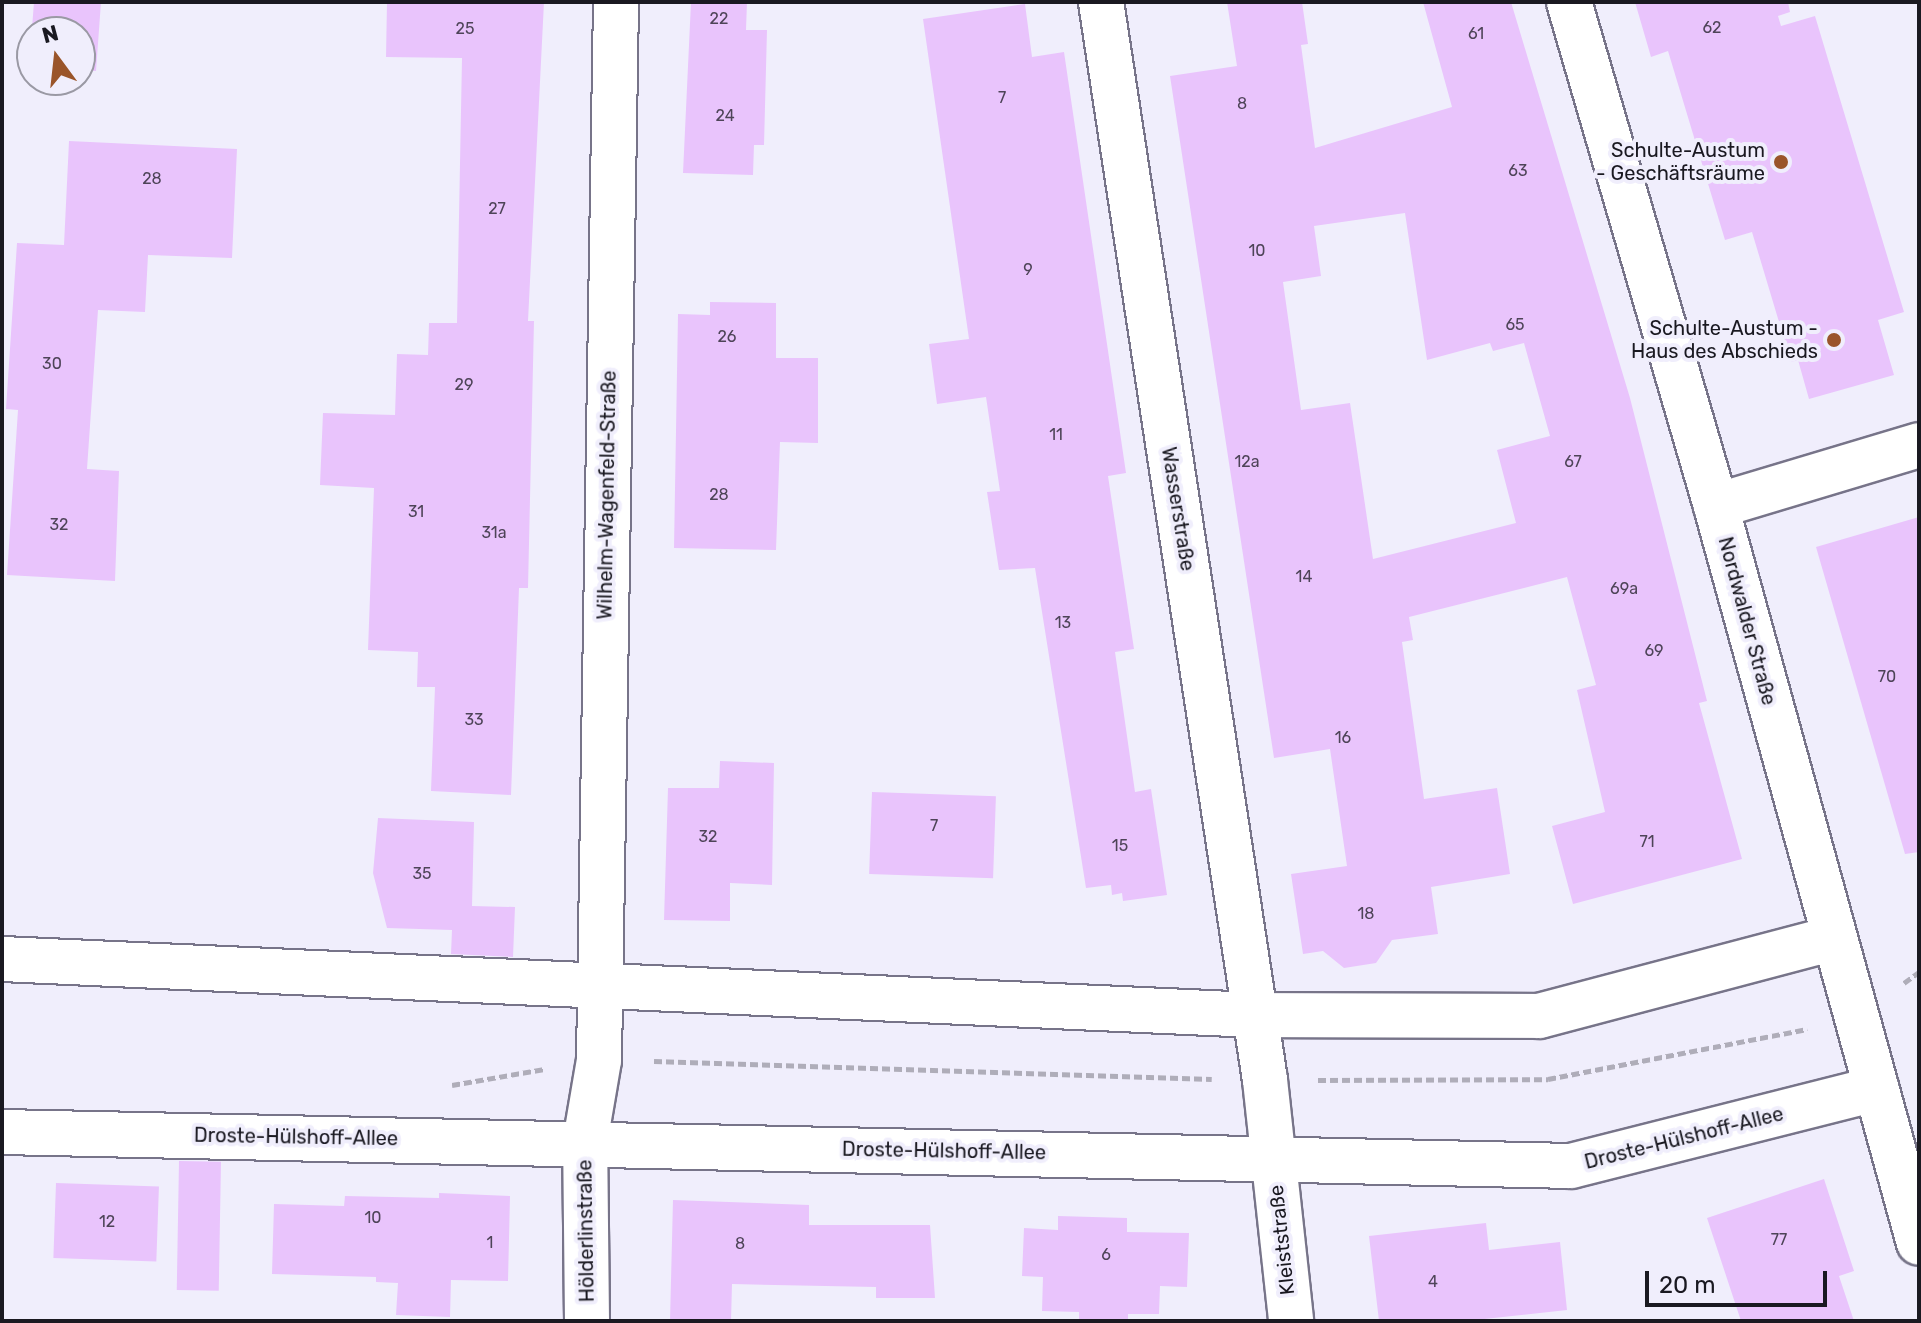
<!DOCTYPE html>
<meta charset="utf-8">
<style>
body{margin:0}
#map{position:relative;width:1921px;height:1323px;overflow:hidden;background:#f0eefc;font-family:Rubik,sans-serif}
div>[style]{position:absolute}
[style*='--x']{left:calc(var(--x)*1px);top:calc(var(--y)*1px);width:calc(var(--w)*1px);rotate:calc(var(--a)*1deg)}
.building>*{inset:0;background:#e9c4fc;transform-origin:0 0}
.path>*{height:5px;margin-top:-2.5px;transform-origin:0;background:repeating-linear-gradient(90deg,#afadb9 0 8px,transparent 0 12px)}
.roads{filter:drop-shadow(2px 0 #777489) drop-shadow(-2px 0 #777489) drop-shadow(0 2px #777489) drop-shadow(0 -2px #777489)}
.street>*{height:44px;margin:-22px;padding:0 22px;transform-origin:22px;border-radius:22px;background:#fff}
.secondary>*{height:44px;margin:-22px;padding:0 22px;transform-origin:22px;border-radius:22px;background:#fff}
.dots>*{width:22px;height:22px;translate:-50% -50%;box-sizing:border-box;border:4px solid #f0eefc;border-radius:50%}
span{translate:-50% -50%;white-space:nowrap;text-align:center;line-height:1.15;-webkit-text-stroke:8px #f0eefc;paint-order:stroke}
.number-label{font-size:16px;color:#4e4458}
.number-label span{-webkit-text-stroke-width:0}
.poi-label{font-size:20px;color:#1a1921}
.right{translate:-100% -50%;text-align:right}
.street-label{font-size:20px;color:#1a1921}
.frame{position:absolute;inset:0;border:4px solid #1a1921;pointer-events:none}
.north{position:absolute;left:16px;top:16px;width:80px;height:80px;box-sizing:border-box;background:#f0eefc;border:2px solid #9a99a4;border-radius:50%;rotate:345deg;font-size:22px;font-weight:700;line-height:32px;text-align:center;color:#1a1921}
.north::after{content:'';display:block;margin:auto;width:28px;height:36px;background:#9a552a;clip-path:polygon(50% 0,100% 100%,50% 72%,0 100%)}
.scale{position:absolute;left:1645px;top:1271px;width:182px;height:36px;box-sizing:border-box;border:4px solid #1a1921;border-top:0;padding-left:10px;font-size:24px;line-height:28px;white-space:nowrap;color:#1a1921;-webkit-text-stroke:6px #f0eefc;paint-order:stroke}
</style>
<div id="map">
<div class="building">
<div style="clip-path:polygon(34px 2px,101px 2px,96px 71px,80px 70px,80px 32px,32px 32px,29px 67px)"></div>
<div style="clip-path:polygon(387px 2px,544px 2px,528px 321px,534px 321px,528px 588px,519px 588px,511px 795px,431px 791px,435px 687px,417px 687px,418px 652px,368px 650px,374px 488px,320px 485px,323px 413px,395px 415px,397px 354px,428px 355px,429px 323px,457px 323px,462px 58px,386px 57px)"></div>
<div style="clip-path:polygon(691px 2px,747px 2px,746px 30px,767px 30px,764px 145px,754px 145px,753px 175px,683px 173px)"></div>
<div style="clip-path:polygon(evenodd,1227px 2px,1302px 2px,1308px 44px,1301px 45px,1315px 148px,1452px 107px,1423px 2px,1511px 2px,1630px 398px,1707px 701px,1699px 703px,1742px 859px,1573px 904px,1552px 826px,1605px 812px,1577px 690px,1596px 685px,1567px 577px,1409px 617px,1413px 640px,1402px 642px,1424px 799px,1497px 788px,1510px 874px,1431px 887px,1438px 934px,1392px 940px,1376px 963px,1344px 968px,1323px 951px,1303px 954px,1291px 874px,1347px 866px,1330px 749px,1274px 758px,1170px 76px,1237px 66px,1227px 2px,1405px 213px,1427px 360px,1490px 343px,1493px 351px,1524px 343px,1550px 436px,1497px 450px,1516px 523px,1373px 559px,1350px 403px,1301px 410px,1283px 282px,1321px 276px,1314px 226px,1405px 213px)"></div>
<div style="clip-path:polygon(1635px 2px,1788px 2px,1790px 12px,1778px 16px,1781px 26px,1815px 16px,1904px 312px,1878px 320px,1894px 375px,1809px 399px,1798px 360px,1791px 362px,1752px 232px,1725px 240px,1668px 51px,1651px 57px)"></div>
<div style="clip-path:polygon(1025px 4px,1032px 57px,1064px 52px,1126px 473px,1108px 476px,1134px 649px,1115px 652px,1135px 792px,1151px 789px,1167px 895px,1123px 901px,1122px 893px,1112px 895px,1111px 885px,1086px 888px,1035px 568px,999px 570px,987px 492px,1000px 491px,986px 397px,937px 404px,929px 344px,969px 339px,923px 19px)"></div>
<div style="clip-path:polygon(69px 141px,237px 149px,232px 258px,148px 255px,145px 312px,98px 310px,87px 469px,119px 471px,115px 581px,7px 575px,18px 410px,6px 409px,17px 243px,64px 245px)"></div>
<div style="clip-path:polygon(710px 302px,776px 303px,776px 358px,818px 358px,818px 443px,780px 442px,776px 550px,674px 548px,678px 314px,710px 315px)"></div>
<div style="clip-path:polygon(1919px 517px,1919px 852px,1905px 854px,1816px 547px)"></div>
<div style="clip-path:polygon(720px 761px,774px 763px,772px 885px,730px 883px,730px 921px,664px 920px,668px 788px,719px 788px)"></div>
<div style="left:872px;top:792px;width:124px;height:82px;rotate:2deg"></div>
<div style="clip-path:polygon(378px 818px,474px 822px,472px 906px,515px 907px,513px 957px,451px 954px,452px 930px,387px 928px,373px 873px)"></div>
<div style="left:179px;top:1161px;width:42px;height:129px;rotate:1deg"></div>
<div style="clip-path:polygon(1824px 1179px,1854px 1271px,1839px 1276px,1854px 1321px,1741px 1321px,1707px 1218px)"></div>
<div style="left:56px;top:1183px;width:103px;height:75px;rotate:2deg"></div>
<div style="clip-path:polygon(439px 1193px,510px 1196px,508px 1281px,451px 1280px,450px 1317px,396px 1315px,398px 1283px,376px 1282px,376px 1277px,272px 1274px,274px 1204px,344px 1206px,345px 1196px,439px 1198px)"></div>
<div style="clip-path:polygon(673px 1200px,809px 1205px,809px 1225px,930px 1225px,935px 1298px,876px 1298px,876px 1287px,732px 1284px,731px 1321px,670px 1321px)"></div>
<div style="clip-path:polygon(1058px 1216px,1127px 1218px,1127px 1232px,1189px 1233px,1187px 1287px,1160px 1286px,1159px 1314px,1128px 1314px,1128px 1321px,1079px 1321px,1079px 1312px,1042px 1311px,1043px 1277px,1022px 1276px,1024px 1228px,1058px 1230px)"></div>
<div style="clip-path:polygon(1486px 1223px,1489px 1250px,1560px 1242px,1567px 1310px,1466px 1321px,1379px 1321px,1369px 1236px)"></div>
</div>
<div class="path">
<div style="--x:1904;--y:983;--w:19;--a:-36"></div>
<div style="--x:654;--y:1061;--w:558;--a:1.85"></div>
<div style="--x:1318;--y:1080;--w:230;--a:-0.2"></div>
<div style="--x:1548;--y:1079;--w:264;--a:-10.9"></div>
<div style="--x:452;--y:1085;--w:94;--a:-9.8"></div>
</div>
<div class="roads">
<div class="street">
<div style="--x:1101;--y:2;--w:1090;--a:81.35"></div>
<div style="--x:1265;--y:1080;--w:242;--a:83.8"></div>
<div style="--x:1716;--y:506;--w:212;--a:-16.7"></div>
<div style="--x:2;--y:959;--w:1253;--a:2.56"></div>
<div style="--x:1254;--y:1015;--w:285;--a:0.2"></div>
<div style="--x:1539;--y:1016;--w:305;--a:-14.8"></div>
<div style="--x:2;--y:1132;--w:1569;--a:1.24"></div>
<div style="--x:1571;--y:1166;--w:315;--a:-14.2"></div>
<div style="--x:587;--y:1321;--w:179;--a:-90.6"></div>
<div style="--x:585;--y:1142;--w:83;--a:-80.3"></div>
<div style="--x:599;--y:1060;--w:1058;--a:-89.08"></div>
</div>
<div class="secondary">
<div style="--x:1569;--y:2;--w:525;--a:73.74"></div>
<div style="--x:1716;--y:506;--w:764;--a:74.6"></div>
</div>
</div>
<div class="dots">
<div style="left:1781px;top:162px;background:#9a552a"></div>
<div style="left:1834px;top:340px;background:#9a552a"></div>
</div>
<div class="number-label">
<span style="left:719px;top:19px">22</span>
<span style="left:1712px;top:28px">62</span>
<span style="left:465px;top:29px">25</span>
<span style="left:1476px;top:34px">61</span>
<span style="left:1002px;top:98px">7</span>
<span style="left:1242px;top:104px">8</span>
<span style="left:725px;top:116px">24</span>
<span style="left:1518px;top:171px">63</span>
<span style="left:152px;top:179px">28</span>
<span style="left:497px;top:209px">27</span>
<span style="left:1257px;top:251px">10</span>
<span style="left:1028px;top:270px">9</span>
<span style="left:1515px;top:325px">65</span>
<span style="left:727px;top:337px">26</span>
<span style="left:52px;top:364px">30</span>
<span style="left:464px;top:385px">29</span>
<span style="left:1056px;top:435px">11</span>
<span style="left:1247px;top:462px">12a</span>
<span style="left:1573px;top:462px">67</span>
<span style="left:719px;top:495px">28</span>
<span style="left:416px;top:512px">31</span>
<span style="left:59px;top:525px">32</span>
<span style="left:494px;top:533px">31a</span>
<span style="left:1304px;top:577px">14</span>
<span style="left:1624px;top:589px">69a</span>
<span style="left:1063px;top:623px">13</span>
<span style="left:1654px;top:651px">69</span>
<span style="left:1887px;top:677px">70</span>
<span style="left:474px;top:720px">33</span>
<span style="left:1343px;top:738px">16</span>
<span style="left:934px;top:826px">7</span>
<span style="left:708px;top:837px">32</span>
<span style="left:1647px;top:842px">71</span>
<span style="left:1120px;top:846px">15</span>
<span style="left:422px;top:874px">35</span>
<span style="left:1366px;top:914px">18</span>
<span style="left:373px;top:1218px">10</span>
<span style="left:107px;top:1222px">12</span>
<span style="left:1779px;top:1240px">77</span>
<span style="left:490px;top:1243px">1</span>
<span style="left:740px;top:1244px">8</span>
<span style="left:1106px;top:1255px">6</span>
<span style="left:1433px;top:1282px">4</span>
</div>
<div class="poi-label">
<span class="right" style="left:1765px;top:162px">Schulte-Austum<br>- Geschäftsräume</span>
<span class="right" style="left:1818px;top:340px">Schulte-Austum -<br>Haus des Abschieds</span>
</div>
<div class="street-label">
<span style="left:607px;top:495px;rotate:-89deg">Wilhelm-Wagenfeld-Straße</span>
<span style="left:1178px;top:509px;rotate:81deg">Wasserstraße</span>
<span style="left:1747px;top:621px;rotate:75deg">Nordwalder Straße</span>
<span style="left:296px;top:1137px;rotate:1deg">Droste-Hülshoff-Allee</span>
<span style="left:1684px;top:1138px;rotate:-14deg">Droste-Hülshoff-Allee</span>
<span style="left:944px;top:1151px;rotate:1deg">Droste-Hülshoff-Allee</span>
<span style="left:586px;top:1231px;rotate:-91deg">Hölderlinstraße</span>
<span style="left:1282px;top:1240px;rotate:-96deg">Kleiststraße</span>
</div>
<div class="frame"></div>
<div class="north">N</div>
<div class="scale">20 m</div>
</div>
